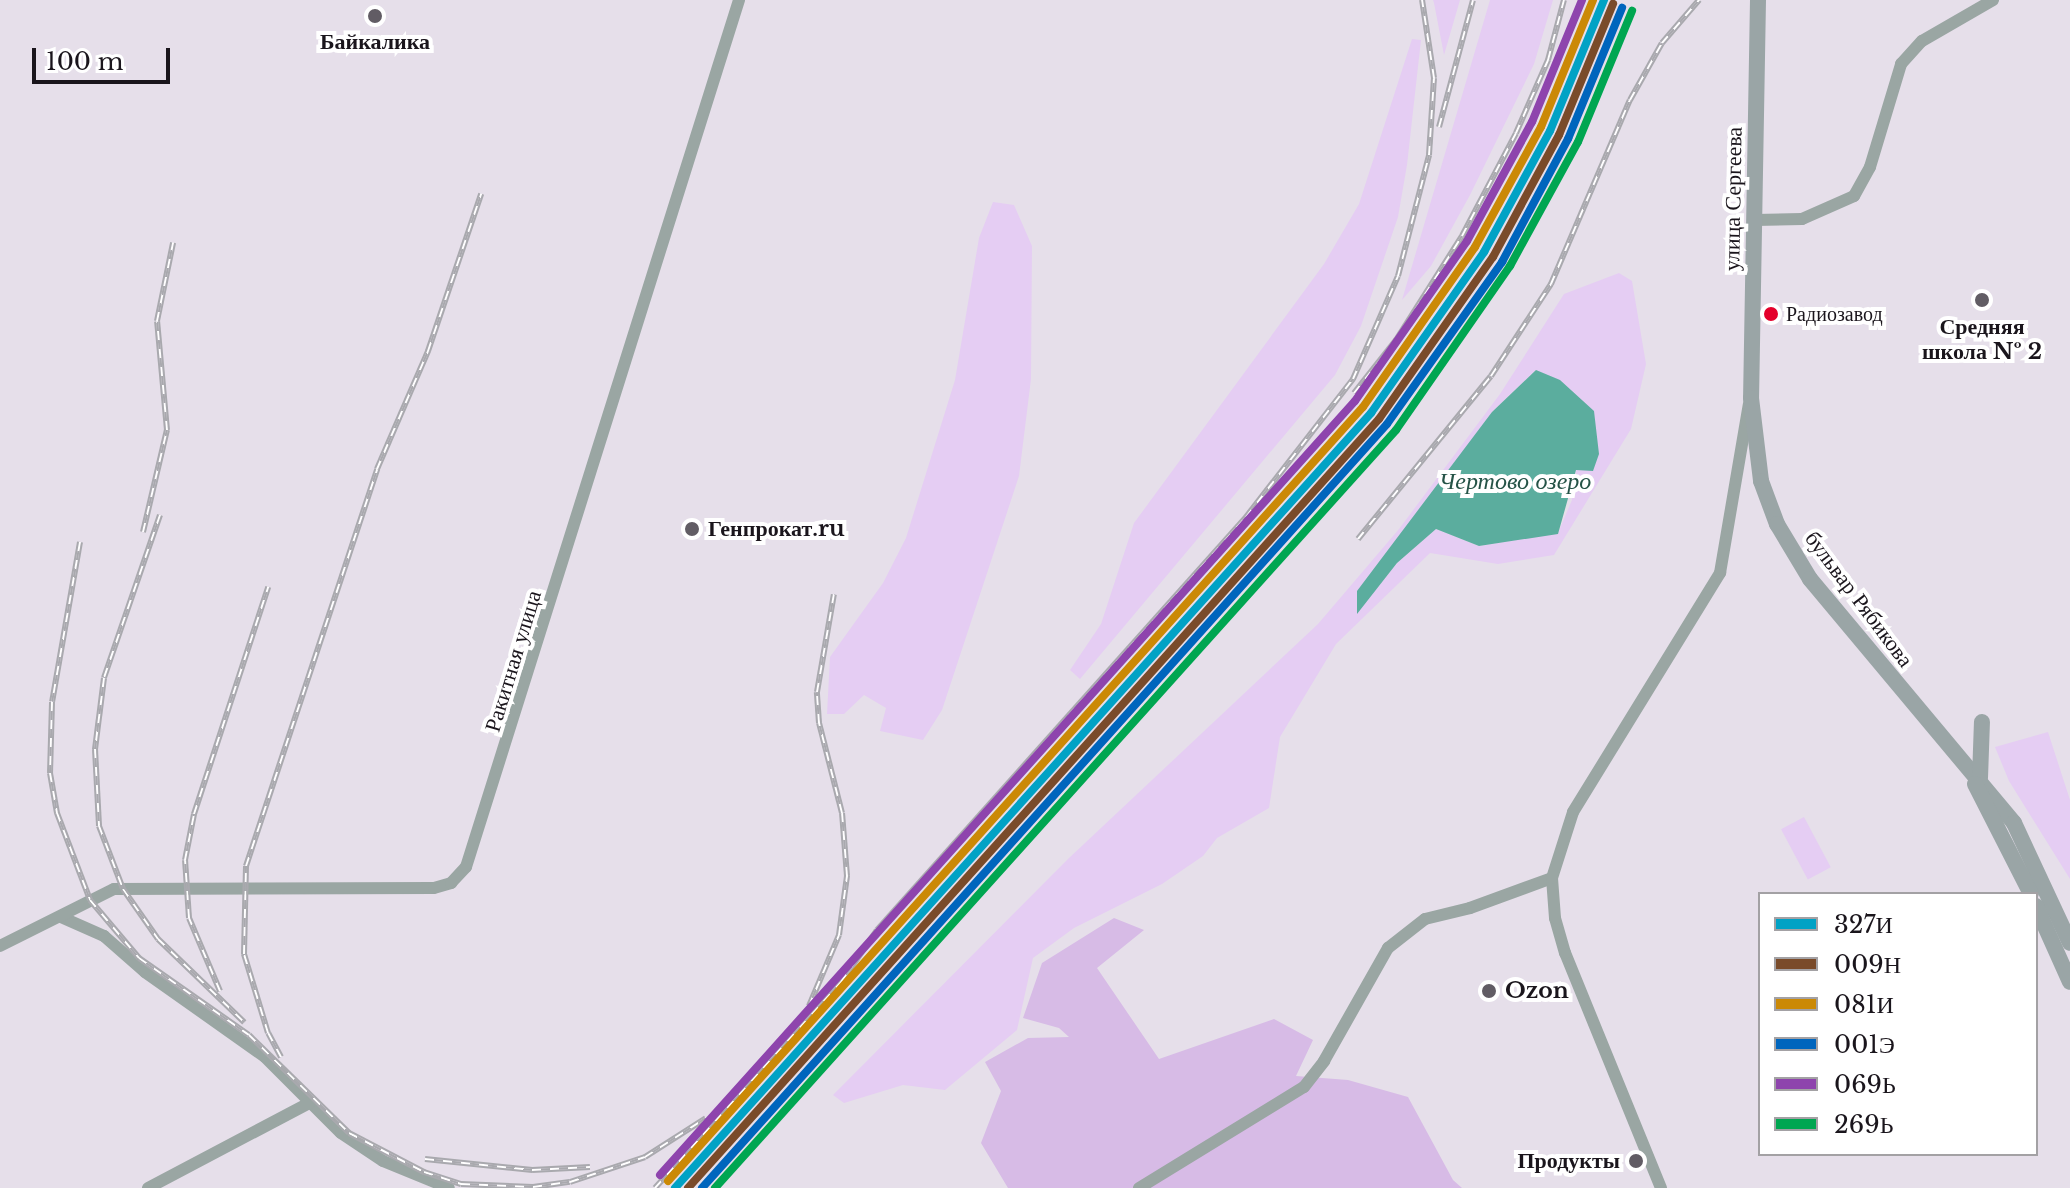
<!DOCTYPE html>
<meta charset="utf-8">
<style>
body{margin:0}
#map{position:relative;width:2070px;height:1188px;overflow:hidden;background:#e6dfea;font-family:"Libre Baskerville",serif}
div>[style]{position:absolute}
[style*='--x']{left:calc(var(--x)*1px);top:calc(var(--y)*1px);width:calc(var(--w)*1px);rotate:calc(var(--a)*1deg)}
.green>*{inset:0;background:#e5cdf3;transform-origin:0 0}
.forest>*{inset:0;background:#d7bbe6}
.water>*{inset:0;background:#5bad9e}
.minor>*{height:12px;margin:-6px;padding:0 6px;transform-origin:6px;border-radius:6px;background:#9aa6a3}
.major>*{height:16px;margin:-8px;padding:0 8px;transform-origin:8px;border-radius:8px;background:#9aa5a6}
.rail>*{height:6px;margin-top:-3px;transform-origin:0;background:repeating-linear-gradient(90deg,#fff 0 9px,#a9a9ae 0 18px);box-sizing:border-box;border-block:2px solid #a9a9ae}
.rail-1>*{height:8px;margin:-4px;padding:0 4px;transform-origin:4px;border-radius:4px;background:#01a2c5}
.rail-2>*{height:8px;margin:-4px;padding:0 4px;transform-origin:4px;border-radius:4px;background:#7a4b2a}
.rail-3>*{height:8px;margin:-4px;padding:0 4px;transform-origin:4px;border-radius:4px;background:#cb8906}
.rail-4>*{height:8px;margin:-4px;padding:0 4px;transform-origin:4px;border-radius:4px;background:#0065bd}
.rail-5>*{height:8px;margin:-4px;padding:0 4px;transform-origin:4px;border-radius:4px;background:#8e44ad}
.rail-6>*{height:8px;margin:-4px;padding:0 4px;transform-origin:4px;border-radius:4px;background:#00a651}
.dots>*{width:22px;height:22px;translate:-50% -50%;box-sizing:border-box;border:4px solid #fff;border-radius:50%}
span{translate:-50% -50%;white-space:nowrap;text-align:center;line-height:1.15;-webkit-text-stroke:8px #fff;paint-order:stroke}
.bus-label{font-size:20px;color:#1a151c}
.left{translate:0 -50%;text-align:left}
.poi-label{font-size:22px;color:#1a151c;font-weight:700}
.right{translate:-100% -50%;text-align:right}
.street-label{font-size:22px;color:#1a151c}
.water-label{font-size:24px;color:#255347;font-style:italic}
.legend{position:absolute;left:1758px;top:892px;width:280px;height:264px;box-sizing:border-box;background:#fff;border:2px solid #a3a1a4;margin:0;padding:10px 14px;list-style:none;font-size:24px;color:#1a151c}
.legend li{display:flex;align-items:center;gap:16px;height:40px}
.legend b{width:40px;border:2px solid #a3a1a4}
.scale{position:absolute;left:32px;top:48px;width:138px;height:36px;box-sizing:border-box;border:4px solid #1a151c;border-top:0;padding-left:10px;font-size:24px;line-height:28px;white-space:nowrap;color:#1a151c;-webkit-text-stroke:6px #fff;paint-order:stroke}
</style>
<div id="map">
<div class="green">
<div style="clip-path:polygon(1433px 0,1460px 0,1444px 55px,1434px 3px)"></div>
<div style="clip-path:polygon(1490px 0,1553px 0,1534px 64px,1470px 195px,1431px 266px,1402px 300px)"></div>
<div style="clip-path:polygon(1412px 39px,1421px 40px,1407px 165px,1398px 217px,1361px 326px,1335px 375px,1080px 679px,1070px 670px,1101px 624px,1134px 523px,1324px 264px,1359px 204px)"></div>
<div style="clip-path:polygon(993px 202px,1014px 205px,1032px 246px,1031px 379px,1019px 476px,942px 710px,923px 740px,880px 731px,886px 708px,864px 695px,844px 714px,827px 714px,830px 657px,883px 583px,906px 538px,955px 380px,979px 238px)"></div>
<div style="clip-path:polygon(evenodd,1619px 273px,1632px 281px,1646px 364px,1631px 429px,1554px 555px,1498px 564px,1430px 553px,1336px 644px,1280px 737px,1269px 808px,1217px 838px,1203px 856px,1162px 884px,1074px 928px,1033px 958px,1017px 1030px,945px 1090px,903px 1085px,844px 1103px,833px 1095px,1068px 859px,1318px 624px,1399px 529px,1500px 394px,1564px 294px,1619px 273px,1536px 370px,1576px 469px,1572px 500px,1558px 533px,1479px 546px,1436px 529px,1397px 563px,1357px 613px,1492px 412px,1536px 370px)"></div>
<div style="clip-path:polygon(2048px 732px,2070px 800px,2070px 879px,2009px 781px,1995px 747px)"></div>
<div style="left:1804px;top:817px;width:57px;height:26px;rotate:62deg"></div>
</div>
<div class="forest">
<div style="clip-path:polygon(1114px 918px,1144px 930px,1097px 968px,1159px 1059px,1274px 1019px,1313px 1040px,1296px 1076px,1348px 1080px,1408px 1097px,1453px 1180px,1462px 1188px,1008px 1188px,981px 1143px,1001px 1091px,985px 1062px,1028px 1038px,1069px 1037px,1059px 1028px,1023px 1018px,1042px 963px)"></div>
</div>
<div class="water">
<div style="clip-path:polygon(1536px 370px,1560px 380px,1594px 411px,1599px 454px,1593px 471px,1576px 470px,1558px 534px,1479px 546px,1436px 529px,1397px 563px,1357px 614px,1357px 591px,1492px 412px)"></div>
</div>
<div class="minor">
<div style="--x:1755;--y:220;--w:47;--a:-1.2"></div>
<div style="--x:1802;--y:219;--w:57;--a:-23.9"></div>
<div style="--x:1854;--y:196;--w:33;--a:-61"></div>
<div style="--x:1870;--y:167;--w:108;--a:-73.2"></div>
<div style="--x:1901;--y:64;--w:31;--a:-48"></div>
<div style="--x:1922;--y:41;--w:82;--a:-30"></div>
<div style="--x:61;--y:917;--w:47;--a:23.8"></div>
<div style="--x:104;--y:936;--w:55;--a:41.3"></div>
<div style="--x:145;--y:972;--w:147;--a:35.3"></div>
<div style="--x:265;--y:1057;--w:107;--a:45"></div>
<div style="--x:341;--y:1133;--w:50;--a:33.7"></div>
<div style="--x:383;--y:1161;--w:71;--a:22.2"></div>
<div style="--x:0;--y:946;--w:127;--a:-26.6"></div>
<div style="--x:114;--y:889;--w:320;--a:-0.2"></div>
<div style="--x:434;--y:888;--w:18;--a:-16"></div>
<div style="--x:451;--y:883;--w:22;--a:-47"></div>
<div style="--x:466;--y:867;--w:909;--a:-72.52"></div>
<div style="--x:148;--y:1188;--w:182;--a:-27.8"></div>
<div style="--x:1139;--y:1188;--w:193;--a:-31.5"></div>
<div style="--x:1304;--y:1087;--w:33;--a:-52"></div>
<div style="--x:1324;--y:1061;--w:130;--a:-60.5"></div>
<div style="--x:1388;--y:948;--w:47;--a:-38.1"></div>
<div style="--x:1425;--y:919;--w:46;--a:-13.7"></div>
<div style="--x:1470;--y:908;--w:87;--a:-20.1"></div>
<div style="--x:1661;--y:1188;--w:254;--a:-112.2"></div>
<div style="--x:1565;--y:953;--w:36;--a:-106"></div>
<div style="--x:1555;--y:918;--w:40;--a:-94.3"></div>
<div style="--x:1552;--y:878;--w:69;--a:-72.3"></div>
<div style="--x:1573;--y:812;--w:281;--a:-58.4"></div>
<div style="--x:1720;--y:573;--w:171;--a:-80.3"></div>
</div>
<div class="major">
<div style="--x:1758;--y:0;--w:398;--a:91"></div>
<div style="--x:1751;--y:398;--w:84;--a:83.1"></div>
<div style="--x:1761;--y:481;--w:46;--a:69.6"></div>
<div style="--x:1777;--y:524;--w:64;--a:59"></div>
<div style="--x:1810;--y:579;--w:318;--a:50.1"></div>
<div style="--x:2014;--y:823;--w:132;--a:65"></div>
<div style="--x:1980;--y:778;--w:56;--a:-88"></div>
<div style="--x:1975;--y:784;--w:123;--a:63"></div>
<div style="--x:2036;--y:906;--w:83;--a:65.9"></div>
</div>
<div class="rail">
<div style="--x:1439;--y:127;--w:131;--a:-75"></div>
<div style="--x:1354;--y:393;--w:68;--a:-51.6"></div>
<div style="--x:1396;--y:340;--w:123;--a:-57.6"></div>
<div style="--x:1462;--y:236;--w:116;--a:-62.3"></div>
<div style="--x:1516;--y:133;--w:80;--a:-66.3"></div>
<div style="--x:1548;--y:60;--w:62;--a:-75.1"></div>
<div style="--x:160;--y:515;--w:172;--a:109"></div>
<div style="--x:104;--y:678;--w:72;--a:97.2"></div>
<div style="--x:95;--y:749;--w:77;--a:87"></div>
<div style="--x:99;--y:826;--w:67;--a:69.1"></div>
<div style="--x:123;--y:889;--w:61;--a:55"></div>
<div style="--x:158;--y:939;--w:120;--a:44"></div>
<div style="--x:143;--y:532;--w:105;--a:-76.8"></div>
<div style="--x:167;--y:430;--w:109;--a:-95.2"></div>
<div style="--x:157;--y:321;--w:80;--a:-78.4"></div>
<div style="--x:1358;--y:539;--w:210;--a:-50.8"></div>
<div style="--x:1491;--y:376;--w:110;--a:-56.9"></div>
<div style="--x:1551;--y:284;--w:200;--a:-66.8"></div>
<div style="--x:1630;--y:100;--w:65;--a:-60.7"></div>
<div style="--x:1662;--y:43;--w:57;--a:-49.3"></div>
<div style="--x:80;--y:542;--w:162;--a:99.9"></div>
<div style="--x:52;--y:702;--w:71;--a:91.6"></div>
<div style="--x:50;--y:773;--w:41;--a:80.1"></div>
<div style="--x:57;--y:813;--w:93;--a:69.2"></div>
<div style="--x:90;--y:900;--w:76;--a:49.8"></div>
<div style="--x:139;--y:958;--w:134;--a:35"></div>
<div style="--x:249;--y:1035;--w:140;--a:44.4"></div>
<div style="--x:349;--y:1133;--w:85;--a:27.5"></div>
<div style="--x:424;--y:1172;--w:39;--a:18"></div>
<div style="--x:461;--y:1184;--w:72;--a:2.4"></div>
<div style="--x:533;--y:1187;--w:37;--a:-8"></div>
<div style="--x:570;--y:1182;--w:79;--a:-18.4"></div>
<div style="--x:645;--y:1157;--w:72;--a:-32.6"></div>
<div style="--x:220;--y:991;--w:79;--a:-113"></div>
<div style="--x:189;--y:918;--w:58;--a:-93.9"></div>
<div style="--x:185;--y:860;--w:47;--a:-78.9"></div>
<div style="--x:194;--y:814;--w:239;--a:-71.9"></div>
<div style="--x:809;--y:1006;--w:77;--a:-67.1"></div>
<div style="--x:839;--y:935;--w:60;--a:-82.3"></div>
<div style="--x:847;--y:876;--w:63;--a:-94.5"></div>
<div style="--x:842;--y:813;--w:93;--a:-104.3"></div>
<div style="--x:819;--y:723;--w:31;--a:-94"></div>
<div style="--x:817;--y:692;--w:99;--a:-80.2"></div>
<div style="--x:281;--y:1057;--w:27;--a:-118"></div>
<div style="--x:268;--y:1033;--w:83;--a:-106.9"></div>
<div style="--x:244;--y:954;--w:88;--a:-88.7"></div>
<div style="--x:246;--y:866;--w:418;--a:-71.7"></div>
<div style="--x:377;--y:469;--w:129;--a:-66.6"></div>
<div style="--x:428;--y:351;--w:166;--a:-71.3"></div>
<div style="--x:425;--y:1159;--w:108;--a:5.9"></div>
<div style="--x:532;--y:1170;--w:58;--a:-3"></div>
<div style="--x:655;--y:1188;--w:278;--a:-47.9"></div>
<div style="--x:841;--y:982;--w:63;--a:-55.3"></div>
<div style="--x:877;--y:930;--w:554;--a:-48.22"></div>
<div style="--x:1246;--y:517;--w:175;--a:-52.2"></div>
<div style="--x:1353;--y:379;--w:112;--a:-66.4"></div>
<div style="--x:1398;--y:276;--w:125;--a:-75.6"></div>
<div style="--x:1429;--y:155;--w:77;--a:-86.3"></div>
<div style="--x:1434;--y:78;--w:79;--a:-98.7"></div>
</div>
<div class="rail-1">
<div style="--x:675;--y:1188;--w:1042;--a:-48.07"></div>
<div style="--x:1371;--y:413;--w:197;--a:-54.9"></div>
<div style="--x:1484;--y:252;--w:138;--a:-61.4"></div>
<div style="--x:1550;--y:131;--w:142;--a:-67.6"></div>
</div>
<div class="rail-2">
<div style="--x:688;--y:1188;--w:1034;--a:-48.06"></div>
<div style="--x:1379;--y:419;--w:198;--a:-54.9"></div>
<div style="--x:1493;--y:257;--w:139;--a:-61.6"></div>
<div style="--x:1559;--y:135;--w:142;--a:-67.6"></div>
</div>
<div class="rail-3">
<div style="--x:668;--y:1181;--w:1040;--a:-48.08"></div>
<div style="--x:1363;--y:407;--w:195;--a:-55"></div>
<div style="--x:1475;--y:247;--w:137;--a:-61.2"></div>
<div style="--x:1541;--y:127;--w:137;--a:-67.7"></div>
</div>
<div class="rail-4">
<div style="--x:702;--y:1188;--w:1026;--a:-48.12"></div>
<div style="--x:1387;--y:424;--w:199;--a:-54.6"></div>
<div style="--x:1502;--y:262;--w:140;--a:-61.8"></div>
<div style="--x:1568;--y:139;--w:142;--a:-67.6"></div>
</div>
<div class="rail-5">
<div style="--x:660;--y:1175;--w:1040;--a:-48.08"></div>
<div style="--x:1355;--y:401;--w:195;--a:-55"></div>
<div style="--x:1467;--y:241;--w:136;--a:-61.4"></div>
<div style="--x:1532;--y:122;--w:132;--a:-67.7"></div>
</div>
<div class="rail-6">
<div style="--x:715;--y:1188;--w:1019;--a:-48.06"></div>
<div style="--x:1396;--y:430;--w:200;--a:-55.2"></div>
<div style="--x:1510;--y:266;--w:141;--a:-61.3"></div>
<div style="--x:1578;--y:142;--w:142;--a:-67.6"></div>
</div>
<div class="dots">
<div style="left:375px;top:16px;background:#615c64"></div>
<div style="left:1982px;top:300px;background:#615c64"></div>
<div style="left:1771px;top:314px;background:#e4002b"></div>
<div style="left:692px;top:529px;background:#615c64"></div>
<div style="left:1489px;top:991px;background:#615c64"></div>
<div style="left:1636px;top:1161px;background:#615c64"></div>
</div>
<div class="bus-label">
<span class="left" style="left:1786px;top:314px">Радиозавод</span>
</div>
<div class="poi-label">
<span style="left:375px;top:42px">Байкалика</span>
<span style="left:1982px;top:339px">Средняя<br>школа № 2</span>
<span class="left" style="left:708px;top:529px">Генпрокат.ru</span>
<span class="left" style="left:1505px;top:991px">Ozon</span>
<span class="right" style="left:1620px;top:1161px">Продукты</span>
</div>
<div class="street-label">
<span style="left:1733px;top:199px;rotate:-89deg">улица Сергеева</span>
<span style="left:1859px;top:599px;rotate:53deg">бульвар Рябикова</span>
<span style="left:513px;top:661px;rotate:-73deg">Ракитная улица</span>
</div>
<div class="water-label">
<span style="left:1515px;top:481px">Чертово озеро</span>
</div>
<ul class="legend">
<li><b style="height:10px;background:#01a2c5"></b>327И</li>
<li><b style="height:10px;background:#7a4b2a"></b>009Н</li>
<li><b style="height:10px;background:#cb8906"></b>081И</li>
<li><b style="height:10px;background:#0065bd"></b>001Э</li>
<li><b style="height:10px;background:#8e44ad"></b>069Ь</li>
<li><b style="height:10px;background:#00a651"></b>269Ь</li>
</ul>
<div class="scale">100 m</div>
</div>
